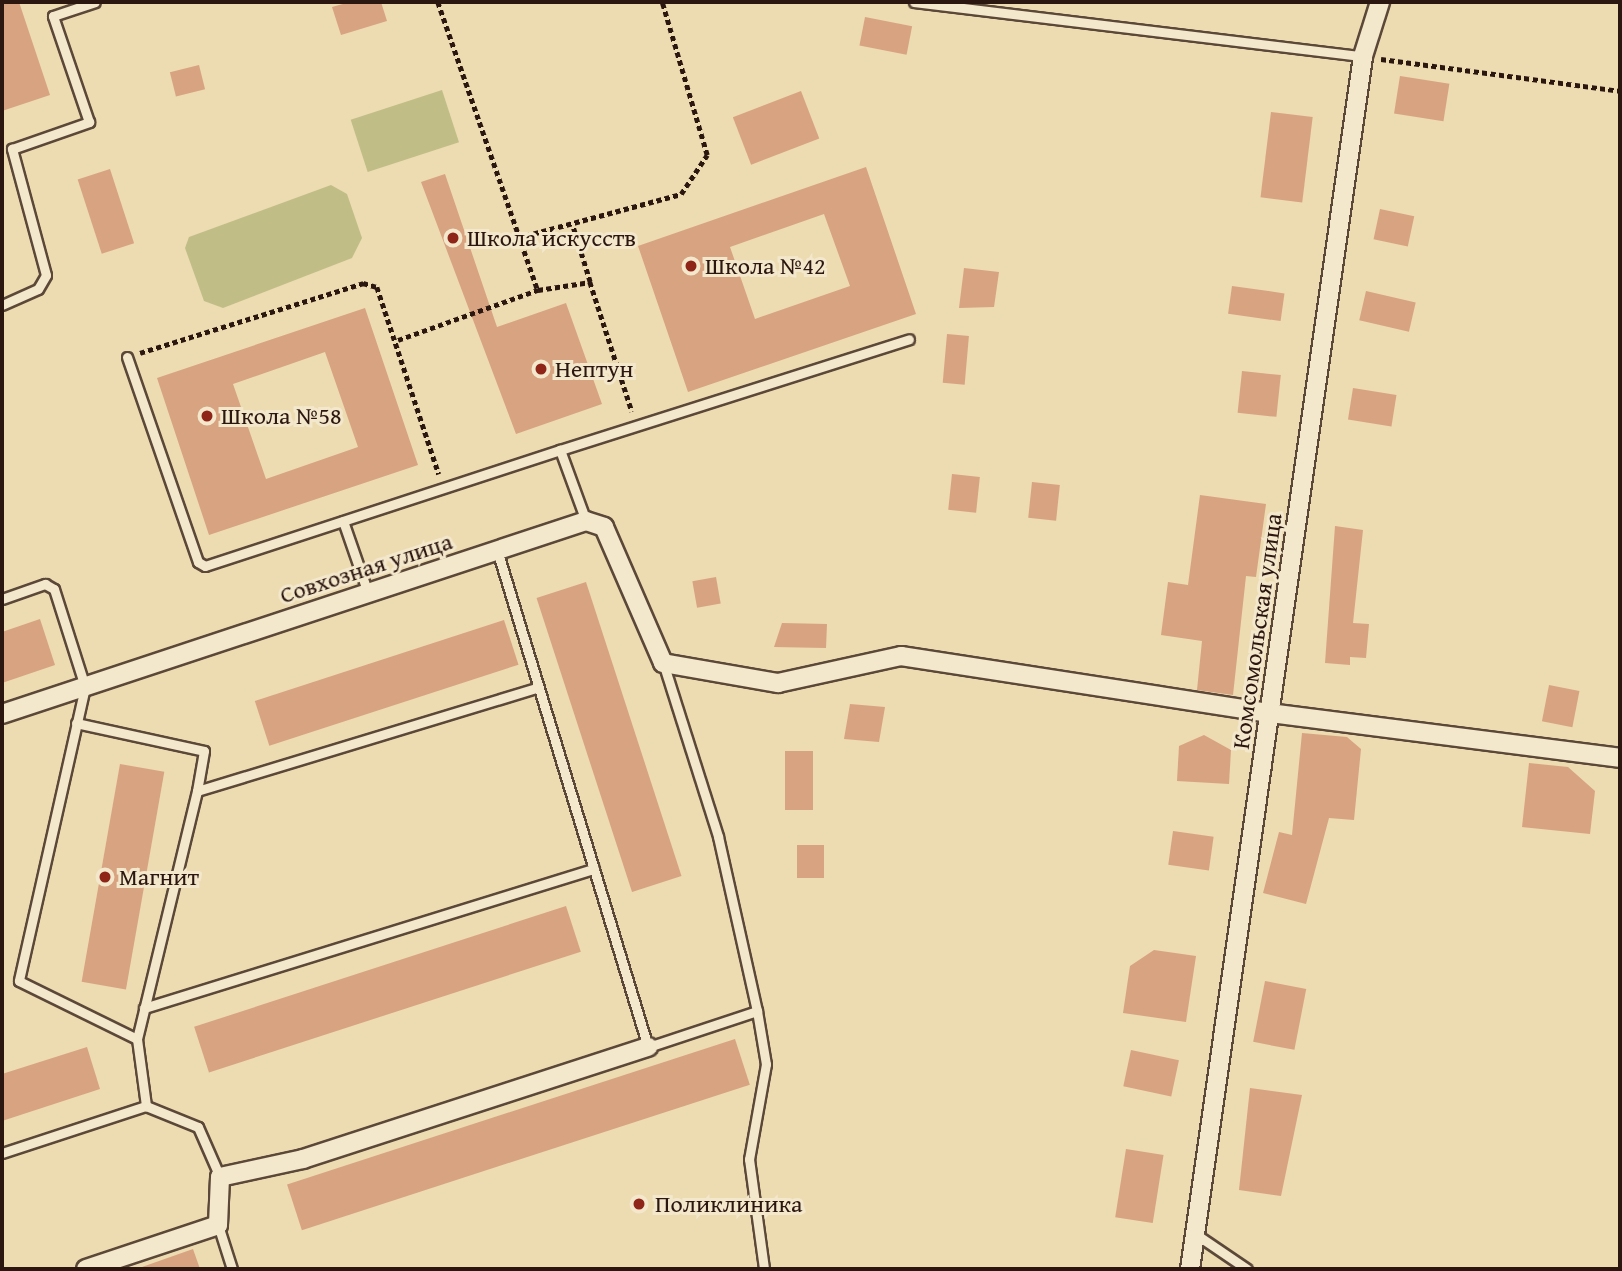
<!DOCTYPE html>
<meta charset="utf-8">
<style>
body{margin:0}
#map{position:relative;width:1622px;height:1271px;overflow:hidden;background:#eddbb1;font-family:"Gentium Book Plus",serif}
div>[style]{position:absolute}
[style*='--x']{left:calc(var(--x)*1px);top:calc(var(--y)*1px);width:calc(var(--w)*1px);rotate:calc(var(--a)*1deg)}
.green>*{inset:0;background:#c0be86;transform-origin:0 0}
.building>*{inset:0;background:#d8a380;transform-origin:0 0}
.path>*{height:4.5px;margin-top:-2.25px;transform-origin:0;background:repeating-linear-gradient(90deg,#2c1710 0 5px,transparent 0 8.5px)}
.roads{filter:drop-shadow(2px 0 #5c4838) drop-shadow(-2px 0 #5c4838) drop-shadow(0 2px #5c4838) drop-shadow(0 -2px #5c4838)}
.lane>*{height:9px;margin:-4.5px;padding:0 4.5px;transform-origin:4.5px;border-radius:4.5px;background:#f3e8cc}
.street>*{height:18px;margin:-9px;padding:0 9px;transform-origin:9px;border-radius:9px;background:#f3e8cc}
.dots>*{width:19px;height:19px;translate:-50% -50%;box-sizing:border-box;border:4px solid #f3e8cc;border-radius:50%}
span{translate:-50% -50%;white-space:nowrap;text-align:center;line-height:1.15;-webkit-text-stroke:6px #f3e8cc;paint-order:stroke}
.poi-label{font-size:24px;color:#2c1710}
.left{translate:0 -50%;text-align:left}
.street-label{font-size:24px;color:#2c1710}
.frame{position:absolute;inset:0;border:4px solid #2c1710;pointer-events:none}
</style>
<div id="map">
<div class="green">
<div style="left:442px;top:90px;width:55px;height:96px;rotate:72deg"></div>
<div style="clip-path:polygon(331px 185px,347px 194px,362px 238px,352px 258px,223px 308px,204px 301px,185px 248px,189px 237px)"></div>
</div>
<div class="building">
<div style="clip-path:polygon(2px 2px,19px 2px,50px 95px,2px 111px)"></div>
<div style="clip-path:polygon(350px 2px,381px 2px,387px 21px,341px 35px,332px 7px)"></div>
<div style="left:865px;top:17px;width:48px;height:29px;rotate:11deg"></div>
<div style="left:199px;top:65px;width:25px;height:30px;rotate:76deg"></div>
<div style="left:1400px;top:76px;width:50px;height:38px;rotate:9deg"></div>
<div style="left:801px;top:91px;width:51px;height:73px;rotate:69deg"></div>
<div style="left:1271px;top:112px;width:42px;height:86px;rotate:7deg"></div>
<div style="clip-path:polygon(evenodd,866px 167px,916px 314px,688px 392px,638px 246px,866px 167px,824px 214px,850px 286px,755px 319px,730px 247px,824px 214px)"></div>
<div style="left:110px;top:169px;width:78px;height:34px;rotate:72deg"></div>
<div style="clip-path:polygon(445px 174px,497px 327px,566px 303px,602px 404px,516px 434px,421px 182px)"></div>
<div style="left:1380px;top:209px;width:35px;height:31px;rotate:12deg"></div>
<div style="clip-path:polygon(964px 268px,999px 272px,994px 307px,959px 308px)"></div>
<div style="left:1232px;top:286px;width:53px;height:28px;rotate:8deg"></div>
<div style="left:1366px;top:291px;width:51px;height:30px;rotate:13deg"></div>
<div style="clip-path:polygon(evenodd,365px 308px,418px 465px,209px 535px,157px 378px,365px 308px,325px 352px,358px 447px,266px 479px,233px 384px,325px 352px)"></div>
<div style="left:947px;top:334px;width:22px;height:49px;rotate:5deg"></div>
<div style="left:1242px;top:371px;width:39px;height:42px;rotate:6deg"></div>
<div style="left:1353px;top:388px;width:44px;height:32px;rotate:9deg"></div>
<div style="left:952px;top:474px;width:28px;height:36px;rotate:6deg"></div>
<div style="left:1032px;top:482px;width:28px;height:36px;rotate:6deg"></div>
<div style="clip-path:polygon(1200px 495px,1266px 504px,1256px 577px,1246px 576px,1233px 695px,1197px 690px,1202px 641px,1161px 635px,1168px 582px,1188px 585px)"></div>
<div style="clip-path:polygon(1335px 526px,1363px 530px,1353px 623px,1369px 624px,1366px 658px,1350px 657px,1350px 665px,1325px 663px)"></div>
<div style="left:716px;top:577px;width:27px;height:24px;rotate:80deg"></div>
<div style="left:586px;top:582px;width:309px;height:52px;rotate:72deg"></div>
<div style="clip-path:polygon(40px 619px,55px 665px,2px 683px,2px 632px)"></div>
<div style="left:504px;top:620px;width:47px;height:262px;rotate:72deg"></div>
<div style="clip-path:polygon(782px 623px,827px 624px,826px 648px,774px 647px)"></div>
<div style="left:1549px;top:685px;width:31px;height:37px;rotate:11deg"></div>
<div style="clip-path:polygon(850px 704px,885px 707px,879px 742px,844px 739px)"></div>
<div style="clip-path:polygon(1302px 733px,1347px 737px,1361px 749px,1354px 820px,1329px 818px,1306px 904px,1263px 893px,1279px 832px,1292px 835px)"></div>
<div style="clip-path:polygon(1204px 735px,1231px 750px,1229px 784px,1177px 781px,1179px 746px)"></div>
<div style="left:813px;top:751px;width:59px;height:28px;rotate:90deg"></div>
<div style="clip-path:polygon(1529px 763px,1568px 767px,1595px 791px,1590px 834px,1522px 827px)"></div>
<div style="left:120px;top:764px;width:45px;height:221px;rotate:10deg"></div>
<div style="left:1173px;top:831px;width:41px;height:34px;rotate:8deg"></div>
<div style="left:797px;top:845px;width:27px;height:33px"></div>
<div style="left:566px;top:906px;width:48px;height:391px;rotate:72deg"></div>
<div style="clip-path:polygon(1154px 950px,1196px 956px,1186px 1022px,1123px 1013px,1130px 966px)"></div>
<div style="left:1265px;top:981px;width:42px;height:62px;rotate:11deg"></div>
<div style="left:735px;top:1039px;width:48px;height:471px;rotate:72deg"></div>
<div style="clip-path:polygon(87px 1047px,100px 1089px,2px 1121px,2px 1074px)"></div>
<div style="left:1131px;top:1050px;width:49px;height:37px;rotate:12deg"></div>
<div style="clip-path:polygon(1250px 1088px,1302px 1095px,1281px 1196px,1239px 1190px)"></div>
<div style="left:1126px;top:1149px;width:38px;height:69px;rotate:9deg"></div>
<div style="clip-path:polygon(193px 1249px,200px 1269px,142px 1269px,142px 1267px)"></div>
</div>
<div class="path">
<div style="--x:438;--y:2;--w:305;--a:70.9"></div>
<div style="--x:538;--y:290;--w:53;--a:-8.7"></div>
<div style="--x:590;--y:282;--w:58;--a:-107.2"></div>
<div style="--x:1381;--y:59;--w:241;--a:7.6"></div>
<div style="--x:517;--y:238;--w:170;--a:-15"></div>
<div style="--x:681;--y:194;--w:47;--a:-56.3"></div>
<div style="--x:707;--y:155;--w:159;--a:-106.4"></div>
<div style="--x:590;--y:282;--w:136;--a:72"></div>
<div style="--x:398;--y:340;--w:149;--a:-19.7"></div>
<div style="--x:140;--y:353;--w:234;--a:-17.4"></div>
<div style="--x:363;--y:283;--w:15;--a:16"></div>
<div style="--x:377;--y:287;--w:197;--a:71.7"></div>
</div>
<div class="roads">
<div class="lane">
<div style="--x:914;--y:2;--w:452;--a:6.9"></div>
<div style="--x:2;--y:305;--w:39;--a:-24"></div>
<div style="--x:38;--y:289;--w:16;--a:-60"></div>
<div style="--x:46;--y:275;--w:131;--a:-105.1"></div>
<div style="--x:12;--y:149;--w:82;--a:-19.3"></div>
<div style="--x:89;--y:122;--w:112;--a:-108.8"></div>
<div style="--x:53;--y:16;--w:44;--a:-18.4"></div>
<div style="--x:127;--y:357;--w:217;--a:70.9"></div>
<div style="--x:198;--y:562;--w:8;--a:30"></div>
<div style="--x:205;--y:566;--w:373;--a:-18.1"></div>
<div style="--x:343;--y:521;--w:76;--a:70.9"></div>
<div style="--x:586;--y:521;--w:76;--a:-110.1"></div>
<div style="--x:560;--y:450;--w:366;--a:-17.6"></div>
<div style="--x:497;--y:550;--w:519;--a:73.1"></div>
<div style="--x:648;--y:1047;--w:115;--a:-18.3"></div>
<div style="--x:757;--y:1011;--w:179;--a:-102.6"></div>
<div style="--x:718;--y:836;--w:182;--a:-107.6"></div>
<div style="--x:2;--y:599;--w:46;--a:-19.2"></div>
<div style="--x:45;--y:584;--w:10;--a:29"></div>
<div style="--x:54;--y:589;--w:103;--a:72.4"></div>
<div style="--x:85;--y:687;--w:301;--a:102.7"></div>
<div style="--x:19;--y:981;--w:131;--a:26.2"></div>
<div style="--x:137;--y:1039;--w:68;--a:82.3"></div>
<div style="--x:76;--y:723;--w:131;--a:12.3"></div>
<div style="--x:204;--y:751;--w:41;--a:99.9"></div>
<div style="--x:144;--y:1008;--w:471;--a:-17.2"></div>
<div style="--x:757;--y:1011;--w:54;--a:80.4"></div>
<div style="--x:766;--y:1064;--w:97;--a:100.1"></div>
<div style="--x:749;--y:1159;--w:111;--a:82.2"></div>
<div style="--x:137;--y:1039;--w:255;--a:-76.4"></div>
<div style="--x:197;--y:791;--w:357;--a:-16.9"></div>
<div style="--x:2;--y:1153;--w:151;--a:-18.1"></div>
<div style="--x:146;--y:1106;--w:56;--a:22"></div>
<div style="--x:198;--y:1127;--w:55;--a:66.3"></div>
<div style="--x:218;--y:1225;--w:46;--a:72.3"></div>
<div style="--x:1197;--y:1235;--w:60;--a:34.2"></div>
</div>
<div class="street">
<div style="--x:2;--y:714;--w:615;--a:-18.29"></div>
<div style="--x:586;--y:521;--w:19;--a:18"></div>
<div style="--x:604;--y:527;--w:148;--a:66.5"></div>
<div style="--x:663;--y:663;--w:117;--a:9.9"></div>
<div style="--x:778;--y:683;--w:126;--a:-12.4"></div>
<div style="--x:901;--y:656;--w:373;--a:8.8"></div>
<div style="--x:1270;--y:713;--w:353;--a:7.3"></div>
<div style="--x:86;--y:1269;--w:139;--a:-18.4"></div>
<div style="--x:218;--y:1225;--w:48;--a:-87.6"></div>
<div style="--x:220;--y:1177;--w:85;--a:-12.2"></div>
<div style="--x:303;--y:1159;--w:363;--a:-18"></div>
<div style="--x:1190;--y:1269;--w:1225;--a:-81.88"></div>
<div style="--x:1363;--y:56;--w:57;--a:-72.5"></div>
</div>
</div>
<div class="dots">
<div style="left:453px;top:238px;background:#8f2418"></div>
<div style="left:691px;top:266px;background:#8f2418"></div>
<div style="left:541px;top:369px;background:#8f2418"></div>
<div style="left:207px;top:416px;background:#8f2418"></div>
<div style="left:105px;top:877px;background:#8f2418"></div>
<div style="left:639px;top:1204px;background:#8f2418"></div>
</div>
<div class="poi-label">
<span class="left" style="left:467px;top:238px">Школа искусств</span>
<span class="left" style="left:705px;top:266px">Школа №42</span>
<span class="left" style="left:555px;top:369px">Нептун</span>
<span class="left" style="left:221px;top:416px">Школа №58</span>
<span class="left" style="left:119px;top:877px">Магнит</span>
<span class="left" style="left:655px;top:1204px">Поликлиника</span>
</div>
<div class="street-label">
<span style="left:366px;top:568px;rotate:-18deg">Совхозная улица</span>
<span style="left:1257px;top:631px;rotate:-82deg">Комсомольская улица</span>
</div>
<div class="frame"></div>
</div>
